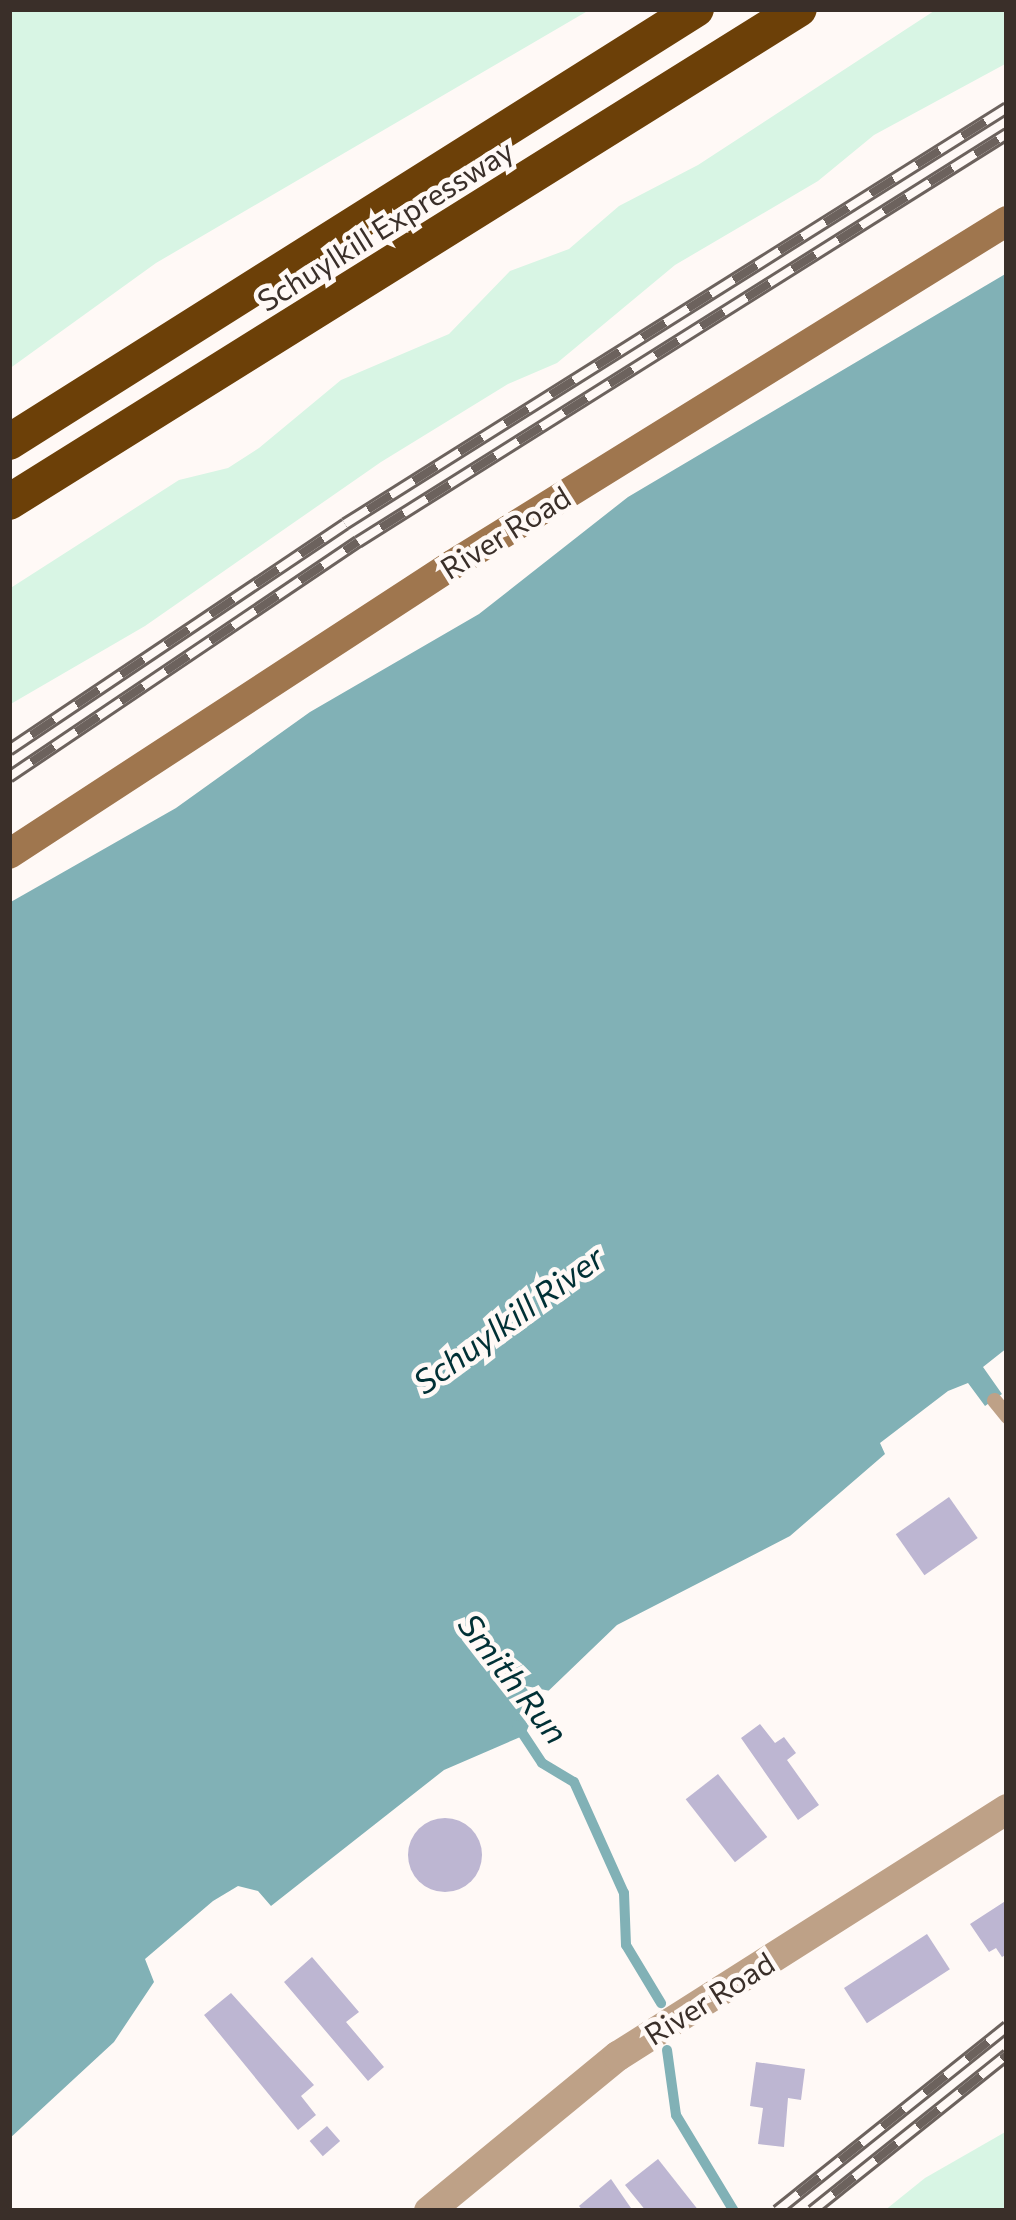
<!DOCTYPE html>
<style>
body{margin:0}
#map{position:relative;width:1016px;height:2220px;overflow:hidden;background:#fff9f6;font-family:Commissioner,sans-serif}
div>[style]{position:absolute}
[style*='--x']{left:calc(var(--x)*1px);top:calc(var(--y)*1px);width:calc(var(--w)*1px);rotate:calc(var(--a)*1deg)}
.green>*{inset:0;background:#d8f5e4}
.water>*{inset:0;background:#81b1b6}
.stream>*{height:10px;margin:-5px;padding:0 5px;transform-origin:5px;border-radius:5px;background:#81b1b6}
.building>*{inset:0;background:#bdb6d2;transform-origin:0 0}
.round{border-radius:50%}
.lane>*{height:15px;margin:-7.5px;padding:0 7.5px;transform-origin:7.5px;border-radius:7.5px;background:#bea187}
.street>*{height:30px;margin:-15px;padding:0 15px;transform-origin:15px;border-radius:15px;background:#bea187}
.secondary>*{height:30px;margin:-15px;padding:0 15px;transform-origin:15px;border-radius:15px;background:#9f764e}
.highway>*{height:36px;margin:-18px;padding:0 18px;transform-origin:18px;border-radius:18px;background:#6c4008}
.rail>*{height:14px;margin-top:-7px;transform-origin:0;background:repeating-linear-gradient(90deg,#fff9f6 0 27px,#6c625d 0 54px);box-sizing:border-box;border-block:3px solid #6c625d}
span{translate:-50% -50%;white-space:nowrap;text-align:center;line-height:1.15;-webkit-text-stroke:9px #fff9f6;paint-order:stroke}
.street-label{font-size:30px;color:#3a2f29}
.water-label{font-size:33px;color:#003035;font-style:italic}
.frame{position:absolute;inset:0;border:12px solid #3a2f29;pointer-events:none}
</style>
<div id="map">
<div class="green">
<div style="clip-path:polygon(9px 9px,591px 9px,156px 263px,9px 369px)"></div>
<div style="clip-path:polygon(937px 9px,1007px 9px,1007px 63px,874px 135px,818px 181px,675px 265px,557px 363px,508px 384px,381px 462px,145px 626px,9px 705px,9px 589px,179px 480px,228px 468px,259px 448px,341px 380px,449px 334px,510px 271px,569px 249px,619px 206px,698px 165px)"></div>
<div style="clip-path:polygon(1007px 2131px,1007px 2211px,884px 2211px,925px 2178px)"></div>
</div>
<div class="water">
<div style="clip-path:polygon(1007px 273px,1007px 1348px,983px 1367px,1002px 1394px,985px 1406px,968px 1383px,948px 1391px,880px 1443px,885px 1454px,790px 1536px,617px 1625px,540px 1699px,525px 1735px,444px 1770px,271px 1906px,258px 1891px,238px 1886px,213px 1901px,145px 1959px,154px 1982px,114px 2042px,9px 2139px,9px 903px,176px 808px,310px 712px,479px 614px,628px 497px)"></div>
</div>
<div class="stream">
<div style="--x:517;--y:1725;--w:45;--a:56.7"></div>
<div style="--x:542;--y:1763;--w:37;--a:31"></div>
<div style="--x:574;--y:1782;--w:122;--a:65.8"></div>
<div style="--x:624;--y:1893;--w:52;--a:87.8"></div>
<div style="--x:626;--y:1945;--w:68;--a:58.9"></div>
<div style="--x:667;--y:2050;--w:66;--a:82.1"></div>
<div style="--x:676;--y:2115;--w:112;--a:58.9"></div>
</div>
<div class="building">
<div style="left:949px;top:1497px;width:50px;height:65px;rotate:55deg"></div>
<div style="clip-path:polygon(760px 1724px,775px 1743px,784px 1737px,796px 1753px,787px 1760px,819px 1805px,798px 1820px,741px 1738px)"></div>
<div style="left:718px;top:1774px;width:80px;height:41px;rotate:52deg"></div>
<div class="round" style="left:408px;top:1818px;width:74px;height:74px"></div>
<div style="clip-path:polygon(1007px 1900px,1007px 1954px,1002px 1957px,996px 1948px,989px 1952px,970px 1924px)"></div>
<div style="left:927px;top:1934px;width:42px;height:99px;rotate:57deg"></div>
<div style="clip-path:polygon(312px 1957px,359px 2012px,346px 2022px,384px 2067px,368px 2081px,284px 1982px)"></div>
<div style="clip-path:polygon(231px 1993px,314px 2085px,301px 2096px,316px 2115px,298px 2130px,204px 2015px)"></div>
<div style="clip-path:polygon(756px 2062px,805px 2069px,801px 2100px,788px 2098px,784px 2147px,758px 2144px,763px 2108px,750px 2106px)"></div>
<div style="left:327px;top:2126px;width:20px;height:23px;rotate:49deg"></div>
<div style="clip-path:polygon(658px 2159px,699px 2211px,646px 2211px,625px 2185px)"></div>
<div style="clip-path:polygon(611px 2179px,633px 2211px,583px 2211px,579px 2206px)"></div>
</div>
<div class="lane">
<div style="--x:994;--y:1400;--w:21;--a:51"></div>
</div>
<div class="street">
<div style="--x:429;--y:2211;--w:244;--a:-39.4"></div>
<div style="--x:618;--y:2056;--w:461;--a:-32.4"></div>
</div>
<div class="secondary">
<div style="--x:9;--y:854;--w:529;--a:-33.12"></div>
<div style="--x:452;--y:565;--w:653;--a:-31.79"></div>
</div>
<div class="highway">
<div style="--x:9;--y:442;--w:812;--a:-32.22"></div>
<div style="--x:9;--y:502;--w:931;--a:-31.97"></div>
</div>
<div class="rail">
<div style="--x:9;--y:750;--w:405;--a:-33.9"></div>
<div style="--x:345;--y:524;--w:782;--a:-32.15"></div>
<div style="--x:9;--y:777;--w:421;--a:-34"></div>
<div style="--x:358;--y:542;--w:767;--a:-32.16"></div>
<div style="--x:777;--y:2211;--w:295;--a:-38.7"></div>
<div style="--x:812;--y:2211;--w:250;--a:-38.7"></div>
</div>
<div class="street-label">
<span style="left:385px;top:225px;rotate:-32deg">Schuylkill Expressway</span>
<span style="left:505px;top:532px;rotate:-32deg">River Road</span>
<span style="left:709px;top:1998px;rotate:-32deg">River Road</span>
</div>
<div class="water-label">
<span style="left:508px;top:1319px;rotate:-36deg">Schuylkill River</span>
<span style="left:514px;top:1678px;rotate:52deg">Smith Run</span>
</div>
<div class="frame"></div>
</div>
